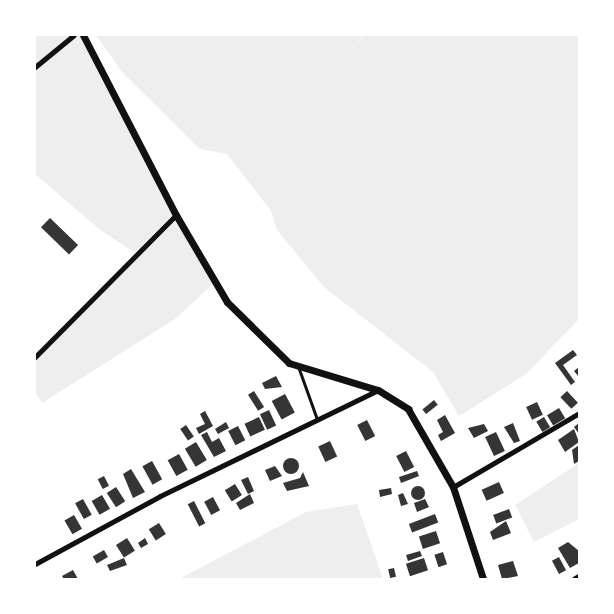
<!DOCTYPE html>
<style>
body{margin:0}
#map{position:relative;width:614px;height:614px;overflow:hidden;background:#fff;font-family:"Exo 2",sans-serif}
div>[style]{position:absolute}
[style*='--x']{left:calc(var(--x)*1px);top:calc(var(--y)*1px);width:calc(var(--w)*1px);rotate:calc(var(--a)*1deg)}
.green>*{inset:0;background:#eee}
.building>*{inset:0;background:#353535;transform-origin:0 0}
.round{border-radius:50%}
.service>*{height:2.5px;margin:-1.25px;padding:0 1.25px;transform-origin:1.25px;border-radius:1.25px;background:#111}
.minor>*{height:5px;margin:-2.5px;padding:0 2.5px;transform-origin:2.5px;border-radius:2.5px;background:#111}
.tertiary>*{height:7px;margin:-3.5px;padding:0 3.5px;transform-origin:3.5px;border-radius:3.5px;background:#111}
span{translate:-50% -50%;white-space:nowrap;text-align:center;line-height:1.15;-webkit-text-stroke:4px #fff;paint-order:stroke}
.frame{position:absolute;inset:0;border:36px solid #fff;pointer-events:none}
</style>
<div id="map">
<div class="green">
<div style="clip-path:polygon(35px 35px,83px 35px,213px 284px,175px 319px,42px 403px,35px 392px,35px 357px,140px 256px,99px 229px,35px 174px)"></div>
<div style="clip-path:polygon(96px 35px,363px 35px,350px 51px,364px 35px,579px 35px,579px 319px,526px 374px,459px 416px,433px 372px,324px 287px,277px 230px,271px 211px,227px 154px,200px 149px,122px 72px)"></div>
<div style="clip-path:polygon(579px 463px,579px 519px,534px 542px,515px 505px)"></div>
<div style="clip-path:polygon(357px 504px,383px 579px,179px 579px,306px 512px)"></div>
</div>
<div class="building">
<div style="left:50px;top:218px;width:39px;height:13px;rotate:44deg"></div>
<div style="clip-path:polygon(573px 350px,577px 355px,563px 365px,575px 382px,571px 385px,555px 363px)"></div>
<div style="clip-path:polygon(579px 367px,579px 377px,574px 371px)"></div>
<div style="clip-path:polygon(276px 376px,282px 387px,265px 389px,262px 383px)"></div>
<div style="left:254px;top:391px;width:19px;height:7px;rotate:58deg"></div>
<div style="left:567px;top:391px;width:16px;height:9px;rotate:47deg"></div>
<div style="left:285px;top:394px;width:21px;height:15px;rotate:62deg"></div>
<div style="left:434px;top:400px;width:6px;height:15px;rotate:51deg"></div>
<div style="left:537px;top:402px;width:14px;height:12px;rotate:65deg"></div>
<div style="left:559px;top:408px;width:12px;height:14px;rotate:59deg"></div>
<div style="left:269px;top:410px;width:17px;height:10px;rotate:65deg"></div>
<div style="clip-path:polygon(205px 411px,213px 426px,199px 434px,196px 428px,205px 424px,200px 414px)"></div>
<div style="clip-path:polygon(445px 415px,455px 433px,441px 441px,438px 435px,443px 432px,437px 420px)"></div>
<div style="left:259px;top:417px;width:14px;height:16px;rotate:65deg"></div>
<div style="left:544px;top:417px;width:12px;height:9px;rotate:59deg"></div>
<div style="left:367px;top:420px;width:18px;height:11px;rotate:63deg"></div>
<div style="clip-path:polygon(226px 422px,229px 428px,218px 434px,215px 429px)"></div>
<div style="clip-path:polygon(513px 423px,520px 441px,514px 443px,504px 427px)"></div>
<div style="clip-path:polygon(579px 423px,579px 434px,574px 427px)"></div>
<div style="clip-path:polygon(484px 424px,488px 431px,474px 438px,468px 428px)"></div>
<div style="left:186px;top:425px;width:14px;height:7px;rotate:56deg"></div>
<div style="left:238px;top:426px;width:16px;height:11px;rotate:63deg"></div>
<div style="clip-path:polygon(574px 429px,579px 442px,565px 452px,558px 440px)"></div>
<div style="clip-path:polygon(207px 432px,212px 442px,219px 438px,226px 451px,214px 457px,201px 435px)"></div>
<div style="left:496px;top:432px;width:21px;height:12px;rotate:65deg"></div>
<div style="left:330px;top:441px;width:17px;height:13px;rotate:65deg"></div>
<div style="left:196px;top:442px;width:21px;height:13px;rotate:59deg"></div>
<div style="clip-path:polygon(579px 445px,579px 461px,574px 464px,572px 450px)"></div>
<div style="left:406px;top:451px;width:18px;height:11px;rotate:63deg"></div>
<div style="left:179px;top:454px;width:18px;height:13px;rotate:61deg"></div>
<div class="round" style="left:283px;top:458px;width:16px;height:16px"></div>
<div style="left:152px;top:461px;width:21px;height:11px;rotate:61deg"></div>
<div style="clip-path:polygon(275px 466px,282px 476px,270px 481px,265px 470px)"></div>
<div style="clip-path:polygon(131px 469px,145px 492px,133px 498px,123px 474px)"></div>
<div style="clip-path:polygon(417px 471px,419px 476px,401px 483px,399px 477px)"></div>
<div style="clip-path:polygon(303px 472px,309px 486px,287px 491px,283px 483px,300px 478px)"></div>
<div style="left:104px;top:476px;width:11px;height:7px;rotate:63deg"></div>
<div style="clip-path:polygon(248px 477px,254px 491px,248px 494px,241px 480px)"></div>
<div style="left:499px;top:482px;width:12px;height:19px;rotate:66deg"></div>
<div style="left:235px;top:484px;width:13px;height:12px;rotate:58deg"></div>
<div class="round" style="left:411px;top:486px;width:14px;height:14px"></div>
<div style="left:116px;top:487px;width:17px;height:11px;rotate:57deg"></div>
<div style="clip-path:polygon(391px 488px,392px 494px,380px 497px,379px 490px)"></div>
<div style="clip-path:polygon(403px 493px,408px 504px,401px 506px,398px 495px)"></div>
<div style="clip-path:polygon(250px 494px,254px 503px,240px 510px,236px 503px)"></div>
<div style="left:102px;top:495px;width:16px;height:12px;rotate:60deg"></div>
<div style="left:213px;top:497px;width:15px;height:10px;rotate:62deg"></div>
<div style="left:83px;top:499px;width:18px;height:9px;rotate:61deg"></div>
<div style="clip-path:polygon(425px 499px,429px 507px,417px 512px,414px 503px)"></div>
<div style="left:194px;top:501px;width:25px;height:7px;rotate:63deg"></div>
<div style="left:509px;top:509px;width:9px;height:17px;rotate:69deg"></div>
<div style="left:435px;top:514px;width:9px;height:28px;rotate:69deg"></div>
<div style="left:74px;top:515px;width:16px;height:11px;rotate:60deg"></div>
<div style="clip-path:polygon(506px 521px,511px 533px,493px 540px,490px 532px)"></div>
<div style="left:159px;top:523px;width:13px;height:12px;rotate:58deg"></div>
<div style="left:436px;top:531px;width:13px;height:18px;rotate:72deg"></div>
<div style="left:127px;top:538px;width:15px;height:13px;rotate:58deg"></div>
<div style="clip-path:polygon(145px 538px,148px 544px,141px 548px,138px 543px)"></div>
<div style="clip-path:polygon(568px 542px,579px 551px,579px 563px,570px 568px,558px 548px)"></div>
<div style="left:104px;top:550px;width:8px;height:13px;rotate:60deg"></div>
<div style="clip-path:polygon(420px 551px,422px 556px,408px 561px,406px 555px)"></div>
<div style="left:443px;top:552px;width:13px;height:9px;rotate:72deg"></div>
<div style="left:559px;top:557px;width:15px;height:8px;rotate:62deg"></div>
<div style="clip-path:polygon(124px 558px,127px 565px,110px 571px,107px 565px)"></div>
<div style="left:424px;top:558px;width:13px;height:19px;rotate:72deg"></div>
<div style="clip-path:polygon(513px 561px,518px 576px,502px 579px,498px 565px)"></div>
<div style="left:394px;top:568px;width:9px;height:6px;rotate:77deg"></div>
<div style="clip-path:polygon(73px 570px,78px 579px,64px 579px,62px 576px)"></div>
</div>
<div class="service">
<div style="--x:299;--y:368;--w:53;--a:70.2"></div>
</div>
<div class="minor">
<div style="--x:35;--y:67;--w:50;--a:-39.4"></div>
<div style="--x:35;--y:357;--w:200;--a:-45.2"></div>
<div style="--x:453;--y:487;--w:146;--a:-30.4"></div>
<div style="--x:35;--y:564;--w:142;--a:-28.5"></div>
<div style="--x:160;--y:496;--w:242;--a:-25.9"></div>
</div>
<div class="tertiary">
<div style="--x:83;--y:35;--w:203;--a:62.7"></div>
<div style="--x:176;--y:215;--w:101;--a:59.6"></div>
<div style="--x:227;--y:302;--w:87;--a:44.5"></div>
<div style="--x:289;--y:363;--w:93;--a:16.9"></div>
<div style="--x:378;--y:390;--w:36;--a:32"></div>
<div style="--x:408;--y:409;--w:90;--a:60"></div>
<div style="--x:453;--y:487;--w:97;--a:71.9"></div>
<div style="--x:575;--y:579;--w:4;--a:-27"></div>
</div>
<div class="frame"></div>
</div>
